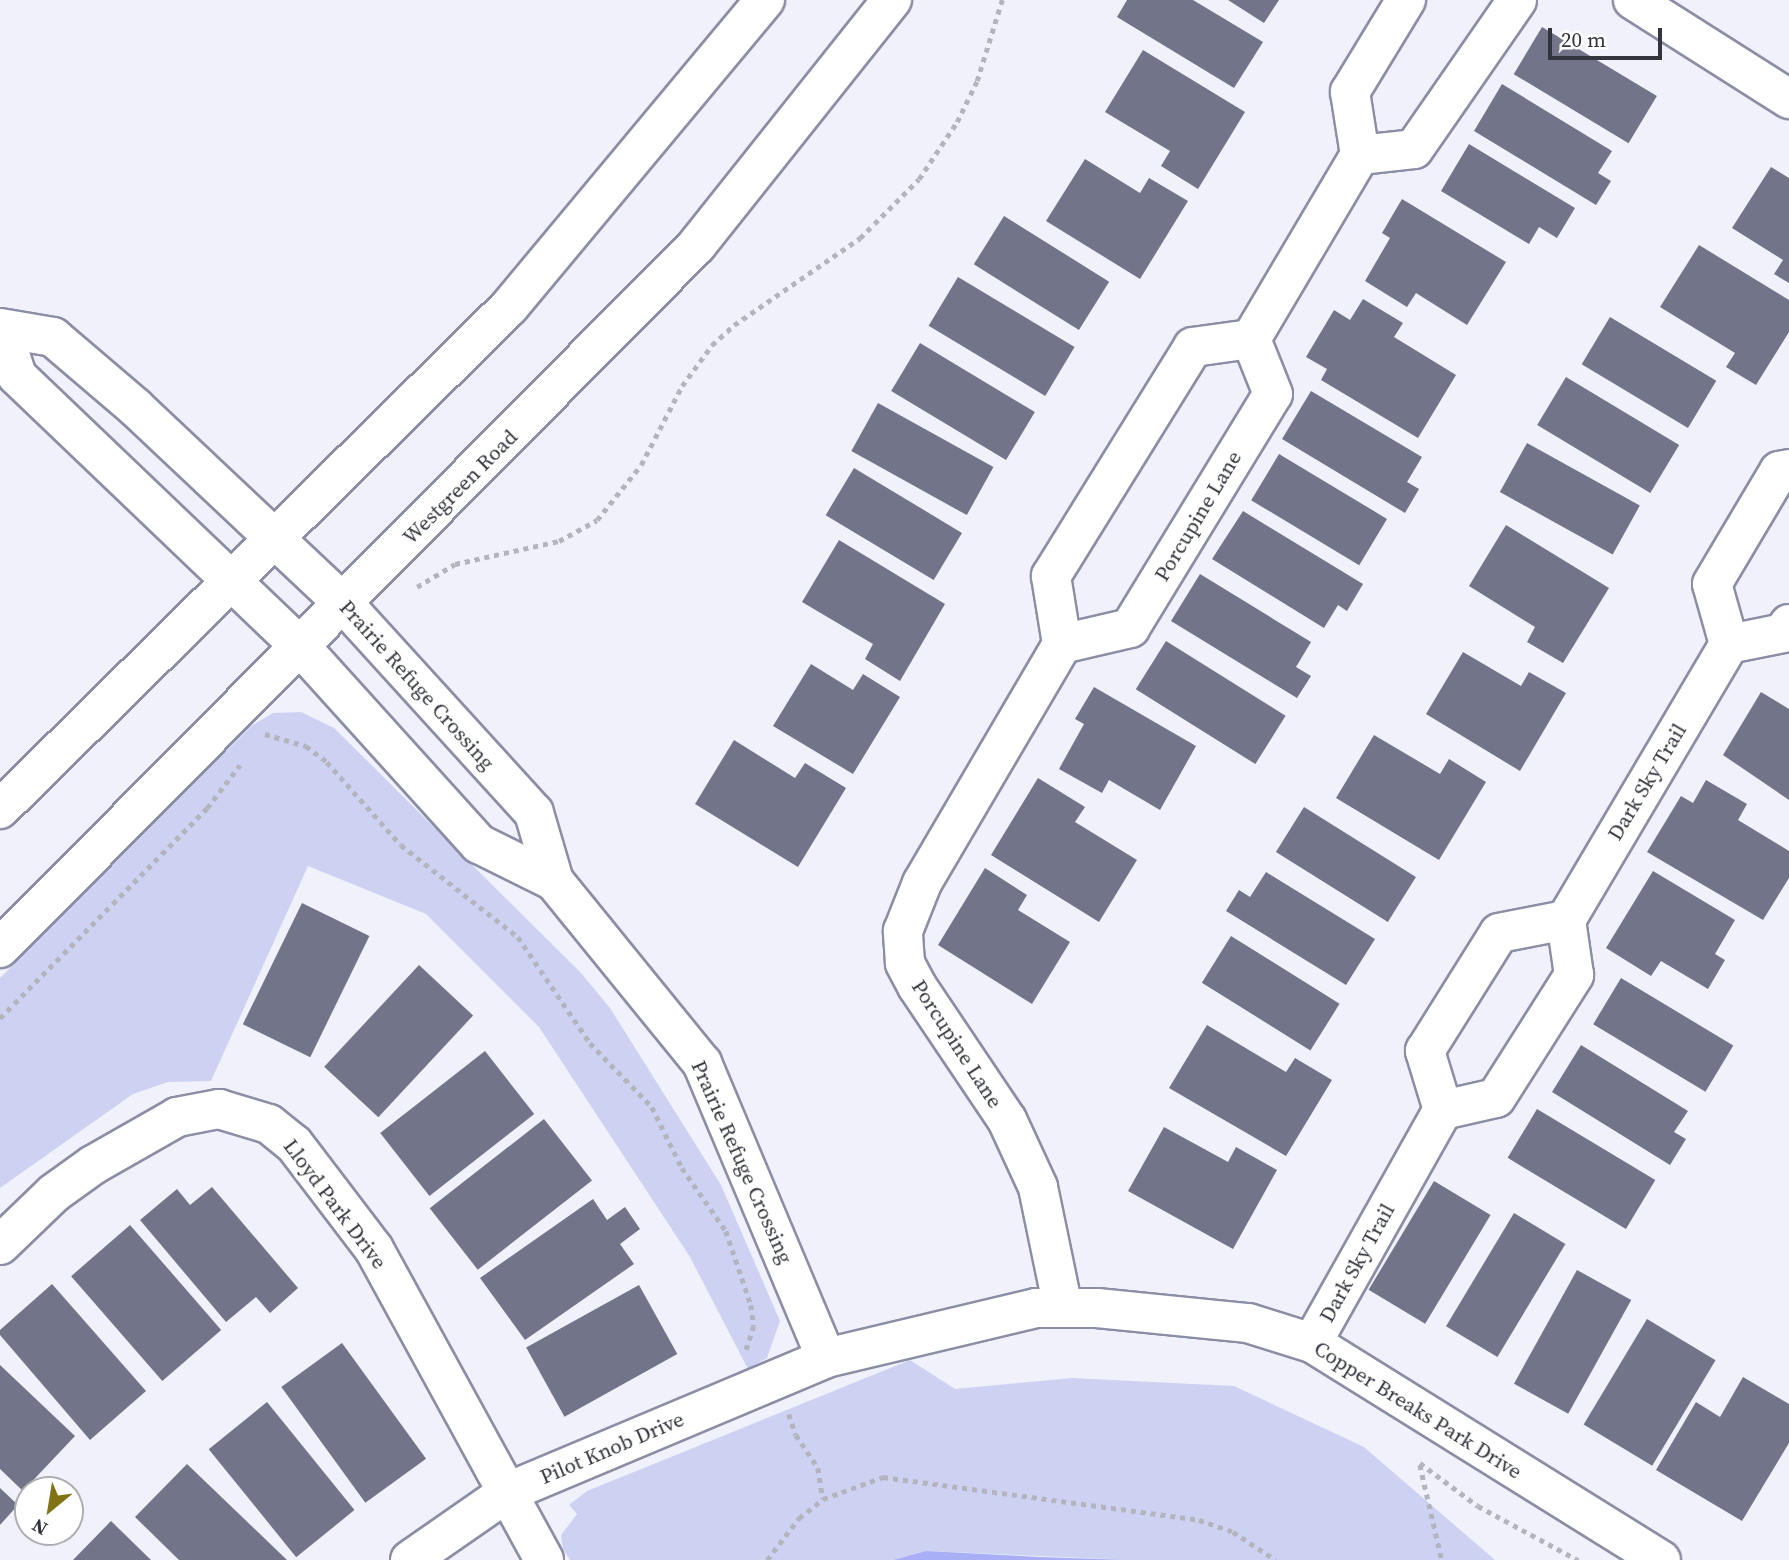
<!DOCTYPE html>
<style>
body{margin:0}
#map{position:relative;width:1789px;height:1560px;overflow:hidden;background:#f0f1fb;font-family:"Source Serif 4",serif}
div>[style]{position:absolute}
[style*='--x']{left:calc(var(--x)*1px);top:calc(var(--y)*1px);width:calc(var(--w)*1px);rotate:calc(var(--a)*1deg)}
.green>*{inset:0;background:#ced2f2}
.water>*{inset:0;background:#a8aff7}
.building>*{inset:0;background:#72758a;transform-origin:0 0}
.path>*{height:4.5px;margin-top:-2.25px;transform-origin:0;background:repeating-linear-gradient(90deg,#b3b4be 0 5px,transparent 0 10px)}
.roads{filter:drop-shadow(2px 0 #8b8ea4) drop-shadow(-2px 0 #8b8ea4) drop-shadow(0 2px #8b8ea4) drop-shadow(0 -2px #8b8ea4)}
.street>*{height:38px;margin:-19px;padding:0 19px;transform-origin:19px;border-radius:19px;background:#fff}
.secondary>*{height:38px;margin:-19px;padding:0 19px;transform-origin:19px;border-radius:19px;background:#fff}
span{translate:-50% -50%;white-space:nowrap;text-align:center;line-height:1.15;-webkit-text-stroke:7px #fff;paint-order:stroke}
.street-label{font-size:21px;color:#33353e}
.north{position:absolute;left:14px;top:1476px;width:70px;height:70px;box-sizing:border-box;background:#fff;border:2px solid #adaeb2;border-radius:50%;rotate:210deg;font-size:19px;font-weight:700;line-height:28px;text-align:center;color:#33353e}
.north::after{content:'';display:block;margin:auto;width:24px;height:32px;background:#817213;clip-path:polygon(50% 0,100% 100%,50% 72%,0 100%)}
.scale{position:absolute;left:1548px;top:28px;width:114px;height:32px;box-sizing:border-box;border:4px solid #33353e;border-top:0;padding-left:9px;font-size:21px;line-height:24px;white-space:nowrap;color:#33353e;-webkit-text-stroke:5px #fff;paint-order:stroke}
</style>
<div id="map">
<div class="green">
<div style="clip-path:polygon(301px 712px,334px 728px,581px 973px,610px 1008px,721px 1185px,780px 1321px,767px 1358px,748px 1369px,690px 1257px,539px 1027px,426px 914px,308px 866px,211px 1081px,168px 1082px,133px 1094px,0 1188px,0 978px,251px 726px,273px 713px)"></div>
<div style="clip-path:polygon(910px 1360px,955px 1389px,1072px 1378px,1234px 1386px,1364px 1447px,1495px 1560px,1129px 1560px,926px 1551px,893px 1560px,570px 1560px,563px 1549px,561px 1535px,577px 1514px,569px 1505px,587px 1491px)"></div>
</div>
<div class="water">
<div style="clip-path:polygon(926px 1551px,1040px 1557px,1129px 1560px,893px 1560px)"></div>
</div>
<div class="building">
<div style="clip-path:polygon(1127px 0,1193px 0,1263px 42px,1234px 88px,1117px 17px)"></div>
<div style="clip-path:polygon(1228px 0,1279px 0,1264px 23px)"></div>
<div style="left:1542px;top:27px;width:134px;height:55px;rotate:31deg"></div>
<div style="clip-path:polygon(1143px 50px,1245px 112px,1198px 189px,1161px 166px,1170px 151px,1105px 112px)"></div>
<div style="clip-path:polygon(1502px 84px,1612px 151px,1598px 173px,1611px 181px,1596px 205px,1474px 131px)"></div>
<div style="clip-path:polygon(1469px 144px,1575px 208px,1557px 238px,1539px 227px,1529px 244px,1441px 191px)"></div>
<div style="clip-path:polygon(1085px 159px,1140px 193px,1149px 178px,1188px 201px,1140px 279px,1046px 221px)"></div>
<div style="clip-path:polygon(1771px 167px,1789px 178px,1789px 283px,1774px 274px,1783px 260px,1732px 228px)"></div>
<div style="clip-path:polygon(1402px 199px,1506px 262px,1467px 325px,1416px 293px,1407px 307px,1365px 281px,1390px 238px,1382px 233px)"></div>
<div style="left:1004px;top:216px;width:124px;height:57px;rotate:32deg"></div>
<div style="clip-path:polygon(1699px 245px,1789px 300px,1789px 332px,1756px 385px,1726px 367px,1735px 353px,1660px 307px)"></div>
<div style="left:958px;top:277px;width:136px;height:57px;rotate:31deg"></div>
<div style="clip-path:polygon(1363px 299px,1403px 323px,1394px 337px,1456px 375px,1418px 438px,1321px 380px,1327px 369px,1306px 357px,1334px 310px,1350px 320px)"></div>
<div style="left:1610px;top:317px;width:124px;height:55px;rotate:31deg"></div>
<div style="left:920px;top:343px;width:134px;height:56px;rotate:31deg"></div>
<div style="left:1566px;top:377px;width:132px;height:56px;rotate:31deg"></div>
<div style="clip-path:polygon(1311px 391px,1422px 457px,1407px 482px,1419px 489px,1405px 513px,1282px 439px)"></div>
<div style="left:878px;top:403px;width:132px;height:55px;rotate:29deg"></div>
<div style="left:1527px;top:443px;width:129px;height:56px;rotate:29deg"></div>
<div style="left:1279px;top:454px;width:126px;height:54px;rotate:31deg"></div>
<div style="left:854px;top:468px;width:126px;height:55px;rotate:31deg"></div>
<div style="clip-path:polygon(1243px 511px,1363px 584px,1347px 611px,1338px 605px,1324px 628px,1212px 559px)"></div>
<div style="clip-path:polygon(1506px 525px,1609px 588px,1563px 663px,1527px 642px,1535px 627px,1469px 586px)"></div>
<div style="clip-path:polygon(839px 540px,945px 604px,900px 681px,865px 659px,873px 644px,802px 602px)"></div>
<div style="clip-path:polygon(1200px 574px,1311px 642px,1296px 667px,1311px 676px,1297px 698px,1171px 621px)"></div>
<div style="left:1166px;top:641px;width:141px;height:57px;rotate:32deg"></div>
<div style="clip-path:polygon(1463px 652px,1521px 686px,1529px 672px,1566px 693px,1520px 771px,1426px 714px)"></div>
<div style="clip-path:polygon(811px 664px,853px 690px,863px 674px,900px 697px,853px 774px,773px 726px)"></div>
<div style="clip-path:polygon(1094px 687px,1196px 746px,1160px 810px,1109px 780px,1102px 793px,1059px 769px,1084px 724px,1075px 719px)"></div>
<div style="clip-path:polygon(1761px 692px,1789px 709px,1789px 800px,1723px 755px)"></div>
<div style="clip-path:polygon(1374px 735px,1440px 774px,1449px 759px,1486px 782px,1439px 860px,1336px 798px)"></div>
<div style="clip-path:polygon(734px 740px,795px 778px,805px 763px,846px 788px,798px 867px,695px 804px)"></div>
<div style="clip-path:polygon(1038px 778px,1085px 807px,1075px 822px,1137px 860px,1099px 922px,991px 855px)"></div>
<div style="clip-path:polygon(1706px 780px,1747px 804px,1738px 820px,1789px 851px,1789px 878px,1763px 920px,1647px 852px,1681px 796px,1693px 803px)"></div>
<div style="left:1304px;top:807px;width:132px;height:53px;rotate:32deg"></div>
<div style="clip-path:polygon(985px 868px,1027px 895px,1018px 910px,1070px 942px,1032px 1004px,938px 945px)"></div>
<div style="clip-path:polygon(1653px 871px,1735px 920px,1715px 954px,1725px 960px,1708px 989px,1661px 961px,1651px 976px,1606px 948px)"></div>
<div style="clip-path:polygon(1266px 872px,1375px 939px,1346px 985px,1226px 911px,1239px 890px,1250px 897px)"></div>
<div style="left:302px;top:903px;width:75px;height:135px;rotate:26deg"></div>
<div style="left:1231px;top:936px;width:128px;height:55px;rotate:32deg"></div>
<div style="left:419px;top:965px;width:74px;height:139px;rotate:43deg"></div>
<div style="left:1621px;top:978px;width:131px;height:54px;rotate:31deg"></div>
<div style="clip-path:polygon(1207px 1025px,1286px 1072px,1295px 1058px,1332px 1080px,1286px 1156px,1169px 1088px)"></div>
<div style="clip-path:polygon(1581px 1045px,1688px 1111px,1674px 1132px,1686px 1139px,1670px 1165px,1552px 1092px)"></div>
<div style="left:485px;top:1051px;width:80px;height:133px;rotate:52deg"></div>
<div style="left:1537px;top:1109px;width:138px;height:57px;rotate:31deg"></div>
<div style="left:544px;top:1119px;width:78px;height:145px;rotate:52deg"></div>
<div style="clip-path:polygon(1164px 1127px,1228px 1162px,1236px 1147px,1277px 1170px,1233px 1249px,1128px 1191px)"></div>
<div style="left:1434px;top:1181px;width:66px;height:127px;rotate:31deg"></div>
<div style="clip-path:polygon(212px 1187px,298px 1288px,270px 1313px,256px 1297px,226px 1322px,140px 1220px,177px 1189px,190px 1205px)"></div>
<div style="clip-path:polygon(593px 1199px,607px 1220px,625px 1207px,640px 1229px,620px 1244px,634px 1264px,525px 1340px,480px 1278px)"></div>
<div style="left:1514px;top:1213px;width:60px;height:132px;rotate:31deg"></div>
<div style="left:130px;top:1225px;width:139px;height:78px;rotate:49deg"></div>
<div style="left:1577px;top:1270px;width:62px;height:130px;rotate:29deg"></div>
<div style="clip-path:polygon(52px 1284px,146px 1391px,90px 1440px,0 1335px,0 1330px)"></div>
<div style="left:639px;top:1285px;width:79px;height:129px;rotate:61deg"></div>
<div style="left:1647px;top:1319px;width:80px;height:123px;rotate:31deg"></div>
<div style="left:342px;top:1343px;width:143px;height:75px;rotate:54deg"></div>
<div style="clip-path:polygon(0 1365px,75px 1436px,23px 1491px,0 1469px)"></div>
<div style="clip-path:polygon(1743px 1377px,1789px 1404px,1789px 1443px,1742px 1521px,1656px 1470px,1696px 1402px,1720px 1417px)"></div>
<div style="left:267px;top:1402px;width:139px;height:75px;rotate:51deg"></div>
<div style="clip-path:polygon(187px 1464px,287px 1560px,179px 1560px,135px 1517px)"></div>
<div style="clip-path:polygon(0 1488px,18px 1505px,0 1525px)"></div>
<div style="clip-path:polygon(111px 1521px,151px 1560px,73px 1560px)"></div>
</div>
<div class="path">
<div style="--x:417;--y:587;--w:44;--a:-31.2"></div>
<div style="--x:455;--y:564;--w:107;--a:-12.5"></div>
<div style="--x:559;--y:541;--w:43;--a:-28.9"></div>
<div style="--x:597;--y:520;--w:70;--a:-51.3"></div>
<div style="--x:641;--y:465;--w:89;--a:-62.6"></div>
<div style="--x:682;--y:386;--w:51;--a:-53.8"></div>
<div style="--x:712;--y:345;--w:30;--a:-42"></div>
<div style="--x:734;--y:325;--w:153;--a:-34.6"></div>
<div style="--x:860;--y:238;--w:83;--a:-45"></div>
<div style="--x:919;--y:179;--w:69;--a:-56.3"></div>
<div style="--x:957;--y:122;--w:46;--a:-64"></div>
<div style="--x:977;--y:81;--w:85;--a:-72.8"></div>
<div style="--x:265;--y:734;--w:43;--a:16.3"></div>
<div style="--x:306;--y:746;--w:26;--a:37"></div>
<div style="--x:327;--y:762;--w:111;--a:48.3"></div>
<div style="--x:401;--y:845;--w:149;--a:38.2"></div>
<div style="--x:518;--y:937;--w:128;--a:55.8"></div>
<div style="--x:590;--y:1043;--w:89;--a:45.9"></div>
<div style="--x:652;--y:1107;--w:68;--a:63.8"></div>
<div style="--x:682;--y:1168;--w:77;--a:55.1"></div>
<div style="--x:726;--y:1231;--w:78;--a:71.3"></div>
<div style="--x:751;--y:1305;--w:21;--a:82"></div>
<div style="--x:754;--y:1326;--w:25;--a:108"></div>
<div style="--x:0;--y:1018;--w:295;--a:-45.4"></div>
<div style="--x:207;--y:808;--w:54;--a:-52.5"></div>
<div style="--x:789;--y:1414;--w:22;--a:72"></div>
<div style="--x:796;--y:1435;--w:40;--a:56"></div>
<div style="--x:818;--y:1468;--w:31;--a:81"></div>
<div style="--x:1420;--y:1463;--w:72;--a:36.6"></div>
<div style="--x:1478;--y:1506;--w:114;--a:28.4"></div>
<div style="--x:1420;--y:1465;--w:98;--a:77"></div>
<div style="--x:767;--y:1560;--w:53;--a:-52.7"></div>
<div style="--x:799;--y:1518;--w:31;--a:-38"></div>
<div style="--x:823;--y:1499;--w:64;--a:-20.1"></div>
<div style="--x:883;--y:1477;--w:319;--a:7.7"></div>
<div style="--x:1199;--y:1520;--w:36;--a:19"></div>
<div style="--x:1233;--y:1532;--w:51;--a:33.1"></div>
</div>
<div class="roads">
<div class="street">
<div style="--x:1633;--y:0;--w:185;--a:32.4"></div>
<div style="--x:1360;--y:155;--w:54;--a:-6.3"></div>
<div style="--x:1414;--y:149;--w:181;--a:-55.3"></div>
<div style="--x:0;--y:328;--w:54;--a:9.6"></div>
<div style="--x:53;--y:337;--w:109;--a:40.5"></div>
<div style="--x:136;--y:408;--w:286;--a:43.3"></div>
<div style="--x:344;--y:604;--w:282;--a:47.7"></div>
<div style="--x:534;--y:813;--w:71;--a:73.6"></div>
<div style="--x:554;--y:881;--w:235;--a:50.9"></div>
<div style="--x:702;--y:1063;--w:320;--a:67.2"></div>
<div style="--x:2;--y:329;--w:49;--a:72.3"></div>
<div style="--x:17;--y:376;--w:391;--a:43.7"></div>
<div style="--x:300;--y:646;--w:267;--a:47.9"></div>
<div style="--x:479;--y:844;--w:84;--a:26.3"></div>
<div style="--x:1251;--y:339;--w:214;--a:-59.4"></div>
<div style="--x:1360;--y:155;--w:64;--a:-99"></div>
<div style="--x:1350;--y:92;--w:108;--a:-58.7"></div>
<div style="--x:1062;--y:644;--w:70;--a:-13.2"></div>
<div style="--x:1130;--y:628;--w:274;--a:-58.6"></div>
<div style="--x:1273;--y:394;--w:59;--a:-111.8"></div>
<div style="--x:1729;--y:644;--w:55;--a:-11.5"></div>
<div style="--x:1783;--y:633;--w:11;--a:-56"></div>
<div style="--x:1443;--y:1110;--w:54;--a:-12.8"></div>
<div style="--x:1496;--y:1098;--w:146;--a:-57.6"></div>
<div style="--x:1574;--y:975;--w:56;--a:-98.3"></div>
<div style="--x:1566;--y:920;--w:321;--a:-59.4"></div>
<div style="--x:1729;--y:644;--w:62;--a:-105.8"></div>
<div style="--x:1712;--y:584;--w:131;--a:-59.3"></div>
<div style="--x:1779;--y:471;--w:10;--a:-11"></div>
<div style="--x:0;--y:1245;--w:75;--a:-43.9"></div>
<div style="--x:54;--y:1193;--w:48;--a:-35.7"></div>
<div style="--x:93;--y:1165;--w:97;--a:-29.7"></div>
<div style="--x:177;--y:1117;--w:43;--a:-10.8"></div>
<div style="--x:219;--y:1109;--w:52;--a:16.7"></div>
<div style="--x:269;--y:1124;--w:32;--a:39"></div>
<div style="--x:294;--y:1144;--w:132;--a:52.7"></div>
<div style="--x:374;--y:1249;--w:354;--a:61.3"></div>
<div style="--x:1063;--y:1308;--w:124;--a:-101.7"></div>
<div style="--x:1038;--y:1187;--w:74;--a:-114.8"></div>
<div style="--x:1007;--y:1120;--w:161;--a:-123.9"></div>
<div style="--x:917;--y:986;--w:26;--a:-118"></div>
<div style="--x:905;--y:963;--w:32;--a:-94"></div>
<div style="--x:903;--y:931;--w:52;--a:-68.4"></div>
<div style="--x:922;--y:883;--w:277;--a:-59.6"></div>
<div style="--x:1062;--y:644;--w:69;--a:-99.2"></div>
<div style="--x:1051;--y:576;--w:269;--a:-58.2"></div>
<div style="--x:1193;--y:347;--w:59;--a:-7.9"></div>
<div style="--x:1312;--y:1343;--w:267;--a:-60.7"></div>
<div style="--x:1443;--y:1110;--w:62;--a:-107"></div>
<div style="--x:1425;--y:1051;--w:139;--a:-57.9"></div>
<div style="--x:1499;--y:933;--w:68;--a:-11"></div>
<div style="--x:410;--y:1560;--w:119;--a:-34.8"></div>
<div style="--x:508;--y:1492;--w:345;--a:-22.8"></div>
<div style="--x:826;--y:1358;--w:216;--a:-13.4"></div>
<div style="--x:1036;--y:1308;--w:61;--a:0"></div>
<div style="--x:1097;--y:1308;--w:152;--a:5.7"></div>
<div style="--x:1248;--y:1323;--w:67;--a:17.4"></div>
<div style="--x:1312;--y:1343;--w:411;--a:31.9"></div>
</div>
<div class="secondary">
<div style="--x:0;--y:809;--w:715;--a:-44.6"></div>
<div style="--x:509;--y:307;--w:400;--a:-50.2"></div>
<div style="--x:0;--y:948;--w:989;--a:-45.25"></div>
<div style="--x:696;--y:246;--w:315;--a:-51.5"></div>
</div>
</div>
<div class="street-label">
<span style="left:460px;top:487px;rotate:-45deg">Westgreen Road</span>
<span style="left:1198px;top:516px;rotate:-59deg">Porcupine Lane</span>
<span style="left:417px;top:685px;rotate:48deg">Prairie Refuge Crossing</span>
<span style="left:1647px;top:782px;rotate:-59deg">Dark Sky Trail</span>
<span style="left:957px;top:1044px;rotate:57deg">Porcupine Lane</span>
<span style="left:742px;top:1162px;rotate:66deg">Prairie Refuge Crossing</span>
<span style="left:335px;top:1204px;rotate:53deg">Lloyd Park Drive</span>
<span style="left:1357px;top:1263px;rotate:-61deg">Dark Sky Trail</span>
<span style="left:1418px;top:1410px;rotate:32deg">Copper Breaks Park Drive</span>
<span style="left:612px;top:1448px;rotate:-23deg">Pilot Knob Drive</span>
</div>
<div class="north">N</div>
<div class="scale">20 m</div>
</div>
